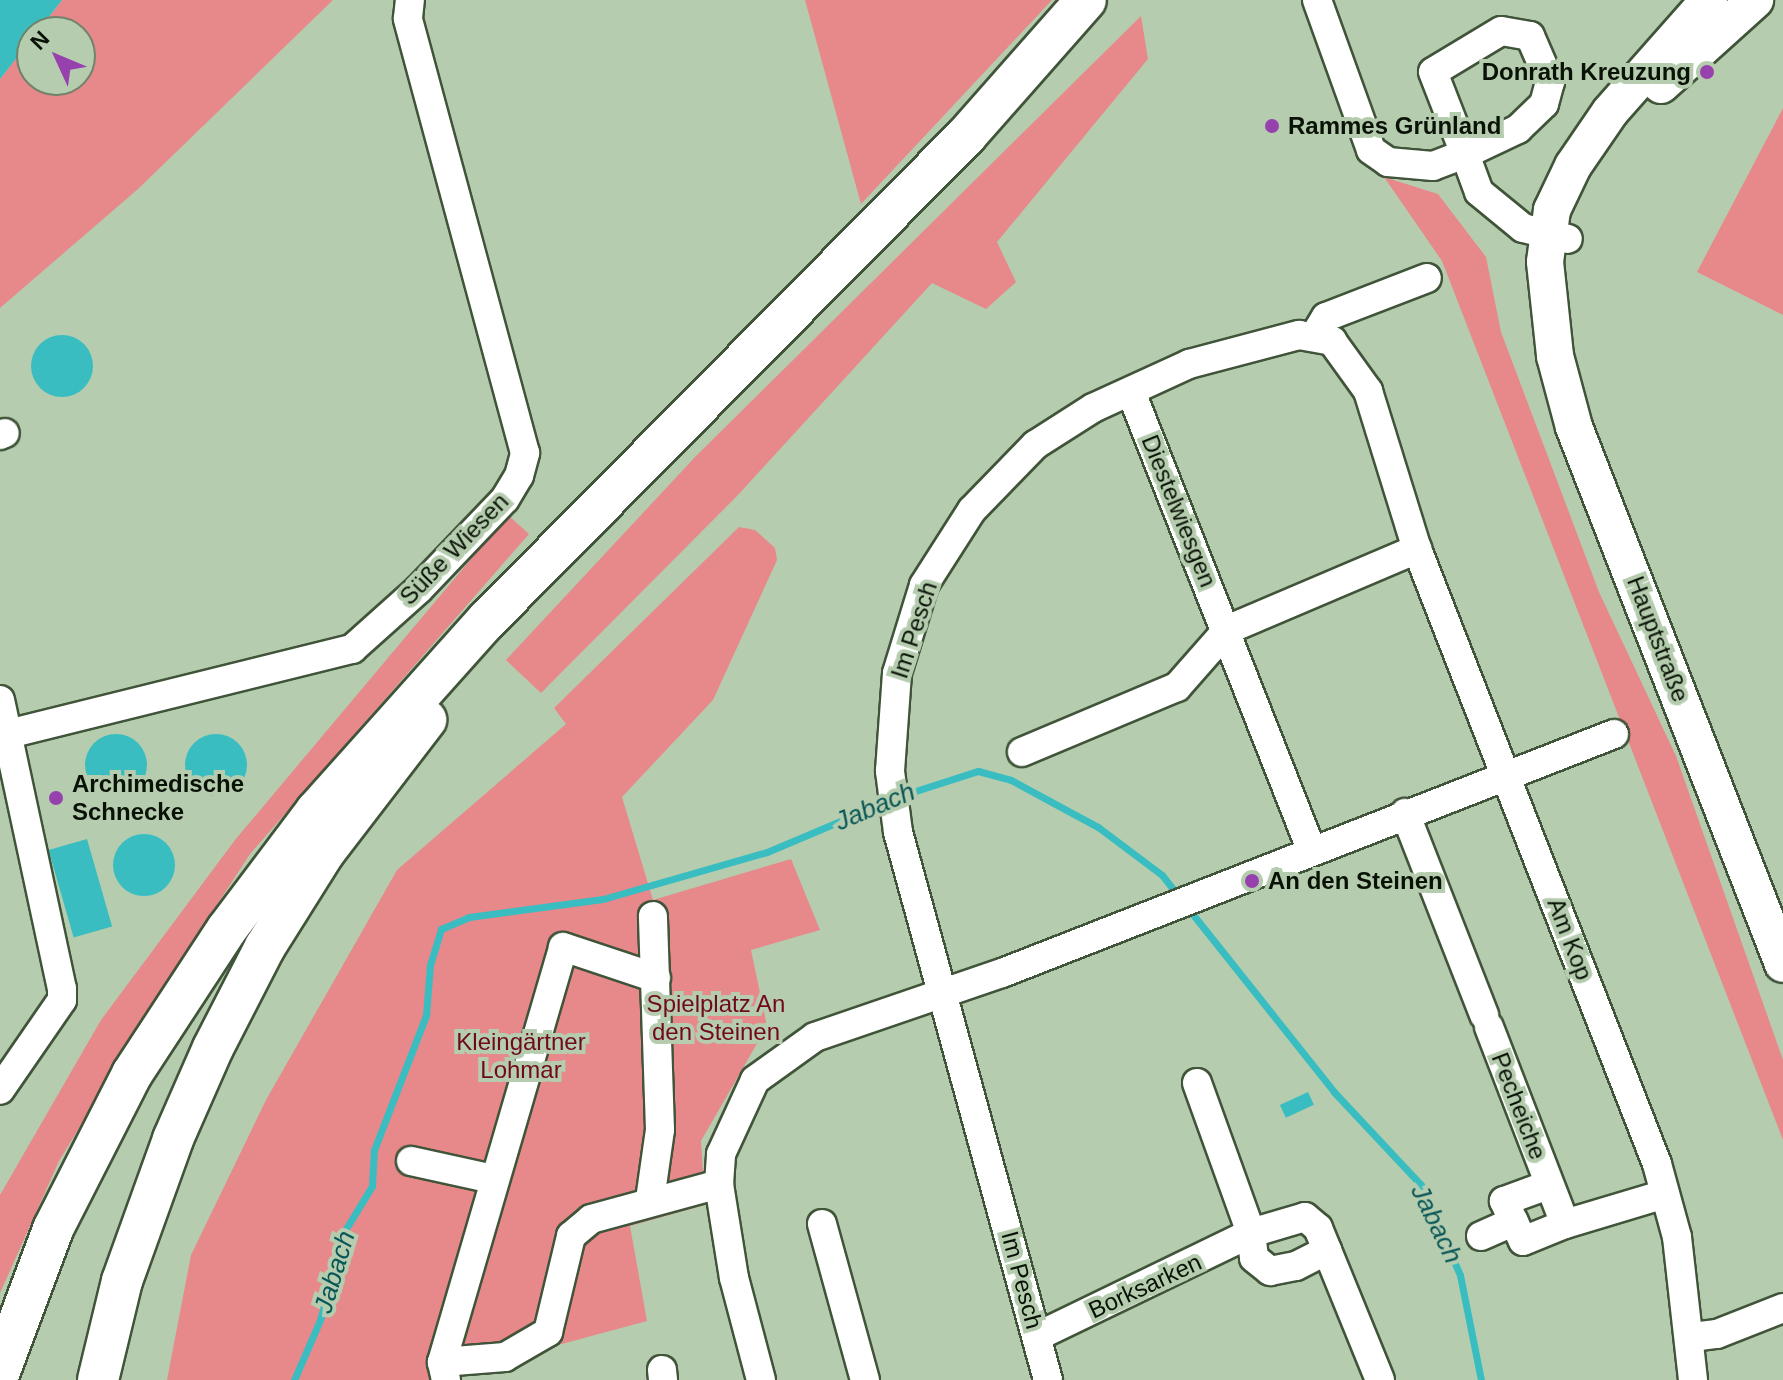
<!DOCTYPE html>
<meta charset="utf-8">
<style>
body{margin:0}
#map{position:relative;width:1783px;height:1380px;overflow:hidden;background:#b5cdae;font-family:Helvetica,sans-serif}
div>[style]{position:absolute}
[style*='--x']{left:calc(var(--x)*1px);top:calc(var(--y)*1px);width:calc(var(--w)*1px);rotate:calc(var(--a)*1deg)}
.green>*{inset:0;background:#e7888b}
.water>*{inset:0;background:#39bdc1;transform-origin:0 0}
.round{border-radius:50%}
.stream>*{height:7px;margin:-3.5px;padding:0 3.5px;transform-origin:3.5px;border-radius:3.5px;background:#39bdc1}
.roads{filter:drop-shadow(2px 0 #405439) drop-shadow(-2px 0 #405439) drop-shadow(0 2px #405439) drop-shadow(0 -2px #405439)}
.minor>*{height:28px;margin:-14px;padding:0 14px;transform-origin:14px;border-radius:14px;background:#fff}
.major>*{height:36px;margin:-18px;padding:0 18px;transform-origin:18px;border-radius:18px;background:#fff}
.highway>*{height:40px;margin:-20px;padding:0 20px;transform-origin:20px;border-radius:20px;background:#fff}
.dots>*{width:22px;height:22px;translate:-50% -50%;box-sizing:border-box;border:4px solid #b5cdae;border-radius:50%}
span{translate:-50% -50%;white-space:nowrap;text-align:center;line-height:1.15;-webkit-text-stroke:8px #b5cdae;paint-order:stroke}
.poi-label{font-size:24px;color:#0a1207;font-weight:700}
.right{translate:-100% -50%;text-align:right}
.left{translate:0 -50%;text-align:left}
.street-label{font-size:24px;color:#0a1207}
.park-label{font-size:24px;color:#71091e}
.water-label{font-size:26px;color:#095658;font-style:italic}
.north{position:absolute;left:16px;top:16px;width:80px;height:80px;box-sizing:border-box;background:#b5cdae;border:2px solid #71826b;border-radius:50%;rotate:314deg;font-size:22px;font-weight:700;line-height:32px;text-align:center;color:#0a1207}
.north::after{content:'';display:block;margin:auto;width:28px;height:36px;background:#9741ae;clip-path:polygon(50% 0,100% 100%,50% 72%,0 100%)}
</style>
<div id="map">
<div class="green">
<div style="clip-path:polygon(62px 0,333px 0,138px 189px,0 308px,0 79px,32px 38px,32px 80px,80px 80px,80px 32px,37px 32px)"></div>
<div style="clip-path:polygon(805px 0,1052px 0,861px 204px)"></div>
<div style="clip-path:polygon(1141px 16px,1148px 59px,997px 242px,1016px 282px,986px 309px,932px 283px,738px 495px,541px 693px,506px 660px,696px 456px)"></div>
<div style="clip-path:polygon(1783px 108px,1783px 315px,1697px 272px)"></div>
<div style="clip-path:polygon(1384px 177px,1438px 194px,1486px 257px,1501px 332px,1599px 592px,1676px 756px,1783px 1060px,1783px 1140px,1442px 261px)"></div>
<div style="clip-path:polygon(508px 515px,529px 534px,250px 854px,183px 957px,59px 1161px,0 1293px,0 1195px,101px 1020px,235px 840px)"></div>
<div style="clip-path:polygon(739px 527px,755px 530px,775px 548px,777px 560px,713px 700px,622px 797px,653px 900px,791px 859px,820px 930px,751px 950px,767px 1026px,701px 1141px,705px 1205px,630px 1226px,647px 1321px,428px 1380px,167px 1380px,191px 1255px,266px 1100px,397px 870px,566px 724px,554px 708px)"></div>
</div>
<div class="water">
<div style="clip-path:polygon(0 0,62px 0,0 79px)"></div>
<div class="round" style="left:31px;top:335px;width:62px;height:62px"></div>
<div class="round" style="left:185px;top:734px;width:62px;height:62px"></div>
<div class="round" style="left:85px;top:734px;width:62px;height:62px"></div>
<div class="round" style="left:113px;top:834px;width:62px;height:62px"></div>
<div style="left:87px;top:839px;width:91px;height:40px;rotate:74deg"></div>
<div style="left:1308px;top:1092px;width:14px;height:31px;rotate:65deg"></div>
</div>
<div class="stream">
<div style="--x:900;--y:796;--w:82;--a:-17.8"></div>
<div style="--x:978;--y:771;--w:34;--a:15"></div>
<div style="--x:1011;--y:780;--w:99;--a:28.4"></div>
<div style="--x:1098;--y:827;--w:80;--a:36.9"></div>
<div style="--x:1162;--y:875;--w:28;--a:52"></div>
<div style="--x:1187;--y:907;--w:236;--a:51.5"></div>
<div style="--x:1334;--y:1092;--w:127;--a:46.9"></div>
<div style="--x:1421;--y:1185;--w:98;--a:66.6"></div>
<div style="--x:1460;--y:1275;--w:107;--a:78.7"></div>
<div style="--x:294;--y:1380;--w:65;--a:-66.6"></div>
<div style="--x:320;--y:1320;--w:91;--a:-74.7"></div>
<div style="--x:344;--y:1232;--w:54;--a:-58.7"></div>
<div style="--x:372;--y:1186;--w:36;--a:-87"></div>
<div style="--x:374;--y:1150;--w:145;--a:-68.9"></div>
<div style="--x:426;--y:1015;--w:50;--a:-85.4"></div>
<div style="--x:430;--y:965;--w:38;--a:-73"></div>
<div style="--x:441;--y:929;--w:30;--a:-23"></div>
<div style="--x:469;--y:917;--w:135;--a:-7.7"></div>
<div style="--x:603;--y:899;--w:171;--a:-16"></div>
<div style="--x:767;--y:852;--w:131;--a:-22.9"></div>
</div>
<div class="roads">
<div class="minor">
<div style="--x:1317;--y:0;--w:159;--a:70.2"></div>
<div style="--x:1371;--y:150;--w:21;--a:35"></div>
<div style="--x:1388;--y:162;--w:45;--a:5.1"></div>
<div style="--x:1433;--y:166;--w:34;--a:-21"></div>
<div style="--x:1465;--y:154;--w:59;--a:-25.3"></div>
<div style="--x:1518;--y:129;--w:36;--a:-44"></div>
<div style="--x:1544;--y:104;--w:23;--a:-75"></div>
<div style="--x:1550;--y:82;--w:50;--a:-113.5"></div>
<div style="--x:1530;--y:36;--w:29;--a:-170"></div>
<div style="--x:1501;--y:31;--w:79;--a:148.9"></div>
<div style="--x:1433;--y:72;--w:88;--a:68.7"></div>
<div style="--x:1465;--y:154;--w:40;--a:69.8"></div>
<div style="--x:1479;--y:192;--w:57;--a:39.3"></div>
<div style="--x:1523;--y:228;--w:46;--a:13.7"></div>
<div style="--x:1315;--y:335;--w:21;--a:-59"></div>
<div style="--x:1326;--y:317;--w:108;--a:-21.1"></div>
<div style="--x:1131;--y:392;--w:490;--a:68.5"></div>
<div style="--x:0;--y:435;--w:5;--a:-22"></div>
<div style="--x:0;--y:700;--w:296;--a:77.9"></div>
<div style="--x:62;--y:989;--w:11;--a:90"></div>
<div style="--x:62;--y:1000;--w:109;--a:124.6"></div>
<div style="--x:0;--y:736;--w:363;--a:-13.9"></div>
<div style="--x:352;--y:649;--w:90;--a:-41.8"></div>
<div style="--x:419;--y:589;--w:124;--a:-46.3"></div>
<div style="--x:505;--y:499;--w:27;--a:-59"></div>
<div style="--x:519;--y:476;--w:24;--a:-75"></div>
<div style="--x:525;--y:453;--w:450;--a:-105.1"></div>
<div style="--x:408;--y:18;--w:18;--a:-84"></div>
<div style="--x:1022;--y:752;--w:168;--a:-22.8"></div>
<div style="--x:1177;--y:687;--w:76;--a:-48.7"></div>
<div style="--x:1227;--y:630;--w:207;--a:-23.1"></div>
<div style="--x:1405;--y:813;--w:217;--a:68.6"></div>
<div style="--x:1489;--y:1027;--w:211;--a:68.9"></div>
<div style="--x:1565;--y:1224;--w:104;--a:-16.7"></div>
<div style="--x:1197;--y:1083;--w:159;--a:70.2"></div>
<div style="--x:1251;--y:1233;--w:25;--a:83"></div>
<div style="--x:1254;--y:1258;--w:21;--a:39"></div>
<div style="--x:1270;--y:1271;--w:26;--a:-11"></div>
<div style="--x:1296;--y:1266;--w:35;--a:-27"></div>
<div style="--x:411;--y:1161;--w:84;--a:12.4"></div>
<div style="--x:1548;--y:1185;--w:47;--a:160"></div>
<div style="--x:1504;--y:1201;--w:44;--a:64.6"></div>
<div style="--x:1523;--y:1241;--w:45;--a:-22"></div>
<div style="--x:650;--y:1200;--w:71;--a:-81.9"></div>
<div style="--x:660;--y:1130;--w:214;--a:-91.9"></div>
<div style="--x:822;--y:1224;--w:162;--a:74.6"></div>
<div style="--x:1481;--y:1236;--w:36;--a:-24"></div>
<div style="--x:1038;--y:1336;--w:237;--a:-25.8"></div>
<div style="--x:1251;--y:1233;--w:56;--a:-16.5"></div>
<div style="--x:1305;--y:1217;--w:17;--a:40"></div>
<div style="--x:1318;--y:1228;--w:164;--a:67.8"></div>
<div style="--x:1692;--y:1337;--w:25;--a:-7"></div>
<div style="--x:1717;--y:1334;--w:71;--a:-21.5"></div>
<div style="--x:442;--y:1362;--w:63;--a:-4.5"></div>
<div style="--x:505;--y:1357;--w:50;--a:-30.2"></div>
<div style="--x:548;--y:1332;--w:99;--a:-76.5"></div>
<div style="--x:571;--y:1236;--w:26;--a:-40"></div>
<div style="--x:591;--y:1219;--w:133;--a:-15.3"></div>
<div style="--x:662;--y:1370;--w:10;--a:84"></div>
<div style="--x:446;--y:1380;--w:18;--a:-103"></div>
<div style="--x:442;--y:1362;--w:432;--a:-73.7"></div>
<div style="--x:563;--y:947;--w:98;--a:18.4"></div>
<div style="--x:761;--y:1380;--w:106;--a:-104.8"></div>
<div style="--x:734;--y:1278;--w:95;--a:-99.1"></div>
<div style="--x:719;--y:1184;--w:30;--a:-86"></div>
<div style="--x:721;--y:1154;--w:81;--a:-65.3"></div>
<div style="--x:755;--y:1080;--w:74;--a:-35.6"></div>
<div style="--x:815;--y:1037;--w:198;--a:-18.9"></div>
<div style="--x:1002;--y:973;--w:657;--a:-21.33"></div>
<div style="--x:1048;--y:1380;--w:568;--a:-105.31"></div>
<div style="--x:898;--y:832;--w:62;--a:-97.5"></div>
<div style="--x:890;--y:771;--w:98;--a:-85.9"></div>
<div style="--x:897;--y:673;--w:92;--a:-72.9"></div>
<div style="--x:924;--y:585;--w:89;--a:-57.4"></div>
<div style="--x:972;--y:510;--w:91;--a:-45.9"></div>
<div style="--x:1035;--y:445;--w:69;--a:-32.5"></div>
<div style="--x:1093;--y:408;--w:106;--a:-24.6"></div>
<div style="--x:1189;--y:364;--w:114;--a:-14.8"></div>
<div style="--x:1299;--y:335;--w:34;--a:10"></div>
<div style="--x:1332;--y:341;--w:62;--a:54.2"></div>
<div style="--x:1368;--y:391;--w:165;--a:72.8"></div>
<div style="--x:1417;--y:549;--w:660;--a:68.68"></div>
<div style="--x:1657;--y:1164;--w:76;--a:74.7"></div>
<div style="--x:1677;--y:1237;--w:144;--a:83.6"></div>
</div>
<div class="major">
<div style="--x:1709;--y:0;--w:149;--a:131.5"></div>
<div style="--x:1610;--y:112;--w:65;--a:124.4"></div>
<div style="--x:1573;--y:166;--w:49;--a:115.5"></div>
<div style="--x:1552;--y:210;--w:52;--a:97.7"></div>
<div style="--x:1545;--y:262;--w:95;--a:83.9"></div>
<div style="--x:1555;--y:356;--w:73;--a:75"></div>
<div style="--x:1574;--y:427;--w:576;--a:68.73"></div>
<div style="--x:1661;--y:85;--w:127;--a:-42.1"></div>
</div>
<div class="highway">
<div style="--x:0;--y:1371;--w:152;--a:-69.5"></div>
<div style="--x:53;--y:1229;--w:174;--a:-63"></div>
<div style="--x:132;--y:1074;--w:173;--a:-56.8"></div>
<div style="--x:227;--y:929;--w:148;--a:-53"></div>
<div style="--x:316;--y:811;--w:256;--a:-48.2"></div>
<div style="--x:487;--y:620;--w:681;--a:-45.3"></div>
<div style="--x:966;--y:136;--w:181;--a:-48.6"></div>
<div style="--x:98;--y:1380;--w:102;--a:-76.4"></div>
<div style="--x:122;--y:1281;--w:151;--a:-70.2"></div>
<div style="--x:173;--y:1139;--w:99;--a:-66.3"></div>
<div style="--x:213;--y:1048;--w:114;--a:-62.8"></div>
<div style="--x:265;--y:947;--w:111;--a:-57.9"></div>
<div style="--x:324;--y:853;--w:168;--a:-52.5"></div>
</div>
</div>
<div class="dots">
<div style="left:1707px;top:72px;background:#9741ae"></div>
<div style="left:1272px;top:126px;background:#9741ae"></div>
<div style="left:56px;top:798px;background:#9741ae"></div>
<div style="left:1252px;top:881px;background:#9741ae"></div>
</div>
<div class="poi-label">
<span class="right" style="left:1691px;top:72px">Donrath Kreuzung</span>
<span class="left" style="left:1288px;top:126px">Rammes Grünland</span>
<span class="left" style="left:72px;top:798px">Archimedische<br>Schnecke</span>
<span class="left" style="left:1268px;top:881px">An den Steinen</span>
</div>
<div class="street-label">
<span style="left:1179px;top:511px;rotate:68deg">Diestelwiesgen</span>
<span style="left:454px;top:549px;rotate:-46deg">Süße Wiesen</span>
<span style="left:914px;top:630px;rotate:-72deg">Im Pesch</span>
<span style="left:1658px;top:639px;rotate:69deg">Hauptstraße</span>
<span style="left:1570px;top:939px;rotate:69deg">Am Kop</span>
<span style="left:1519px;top:1106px;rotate:69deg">Pecheiche</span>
<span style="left:1022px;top:1280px;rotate:75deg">Im Pesch</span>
<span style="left:1145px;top:1286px;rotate:-25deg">Borksarken</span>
</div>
<div class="park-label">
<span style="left:716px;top:1018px">Spielplatz An<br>den Steinen</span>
<span style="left:521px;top:1056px">Kleingärtner<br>Lohmar</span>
</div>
<div class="water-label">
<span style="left:875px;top:807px;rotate:-23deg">Jabach</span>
<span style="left:1436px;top:1224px;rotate:64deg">Jabach</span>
<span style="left:335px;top:1272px;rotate:-73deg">Jabach</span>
</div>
<div class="north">N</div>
</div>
